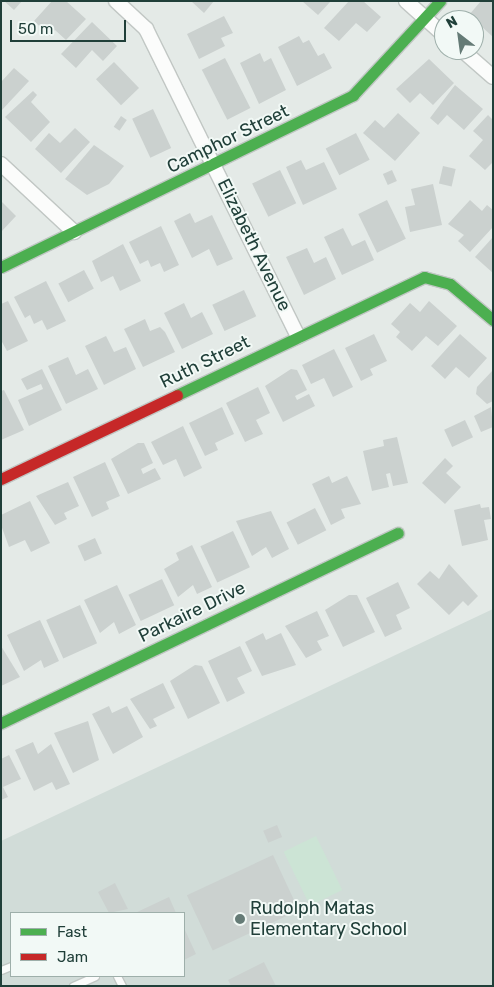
<!DOCTYPE html>
<style>
body{margin:0}
#map{position:relative;width:494px;height:987px;overflow:hidden;background:#e4eae7;font-family:Rubik,sans-serif}
div>[style]{position:absolute}
[style*='--x']{left:calc(var(--x)*1px);top:calc(var(--y)*1px);width:calc(var(--w)*1px);rotate:calc(var(--a)*1deg)}
.built>*{inset:0;background:#d1dcd8}
.green>*{inset:0;background:#cce4d5;transform-origin:0 0}
.building>*{inset:0;background:#cbd1cf;transform-origin:0 0}
.roads{filter:drop-shadow(1px 0 #c1c7c4) drop-shadow(-1px 0 #c1c7c4) drop-shadow(0 1px #c1c7c4) drop-shadow(0 -1px #c1c7c4)}
.lane>*{height:7px;margin:-3.5px;padding:0 3.5px;transform-origin:3.5px;border-radius:3.5px;background:#fbfcfb}
.street>*{height:14px;margin:-7px;padding:0 7px;transform-origin:7px;border-radius:7px;background:#fbfcfb}
.fast>*{height:11px;margin:-5.5px;padding:0 5.5px;transform-origin:5.5px;border-radius:5.5px;background:#4caf50}
.jam>*{height:11px;margin:-5.5px;padding:0 5.5px;transform-origin:5.5px;border-radius:5.5px;background:#c62828}
.dots>*{width:14px;height:14px;translate:-50% -50%;box-sizing:border-box;border:2px solid #f2f9f6;border-radius:50%}
span{translate:-50% -50%;white-space:nowrap;text-align:center;line-height:1.15;-webkit-text-stroke:4px #f2f9f6;paint-order:stroke}
.street-label{font-size:18px;color:#203f39}
.poi-label{font-size:18px;color:#203f39}
.left{translate:0 -50%;text-align:left}
.frame{position:absolute;inset:0;border:2px solid #203f39;pointer-events:none}
.legend{position:absolute;left:10px;top:912px;width:175px;height:65px;box-sizing:border-box;background:#f2f9f6;border:1px solid #9eafaa;margin:0;padding:6px 9px;list-style:none;font-size:15px;color:#203f39}
.legend li{display:flex;align-items:center;gap:10px;height:25px}
.legend b{width:25px;border:1px solid #9eafaa}
.north{position:absolute;left:434px;top:10px;width:50px;height:50px;box-sizing:border-box;background:#f2f9f6;border:1px solid #9eafaa;border-radius:50%;rotate:330deg;font-size:14px;font-weight:700;line-height:20px;text-align:center;color:#203f39}
.north::after{content:'';display:block;margin:auto;width:18px;height:22px;background:#657b76;clip-path:polygon(50% 0,100% 100%,50% 72%,0 100%)}
.scale{position:absolute;left:10px;top:20px;width:116px;height:22px;box-sizing:border-box;border:2px solid #203f39;border-top:0;padding-left:6px;font-size:15px;line-height:18px;white-space:nowrap;color:#203f39;-webkit-text-stroke:4px #f2f9f6;paint-order:stroke}
</style>
<div id="map">
<div class="built">
<div style="clip-path:polygon(evenodd,493px 609px,493px 986px,1px 986px,1px 841px,493px 609px,11px 913px,184px 913px,184px 976px,11px 976px,11px 913px)"></div>
</div>
<div class="green">
<div style="left:316px;top:836px;width:60px;height:36px;rotate:64deg"></div>
</div>
<div class="building">
<div style="clip-path:polygon(4px 1px,22px 1px,14px 10px)"></div>
<div style="clip-path:polygon(52px 1px,66px 1px,86px 19px,66px 40px,55px 30px,50px 36px,34px 21px)"></div>
<div style="clip-path:polygon(191px 1px,214px 1px,204px 13px)"></div>
<div style="clip-path:polygon(302px 1px,331px 1px,318px 15px)"></div>
<div style="clip-path:polygon(349px 1px,363px 1px,381px 17px,367px 32px,356px 23px,339px 41px,324px 28px)"></div>
<div style="clip-path:polygon(481px 1px,493px 1px,493px 37px,469px 15px)"></div>
<div style="clip-path:polygon(224px 16px,233px 33px,221px 38px,225px 46px,199px 59px,187px 34px)"></div>
<div style="clip-path:polygon(92px 22px,117px 46px,103px 61px,92px 50px,76px 68px,61px 54px)"></div>
<div style="clip-path:polygon(299px 36px,303px 43px,309px 40px,318px 56px,324px 53px,332px 68px,297px 86px,278px 47px)"></div>
<div style="clip-path:polygon(260px 53px,264px 62px,271px 58px,286px 90px,259px 104px,240px 63px)"></div>
<div style="left:225px;top:58px;width:56px;height:26px;rotate:63deg"></div>
<div style="clip-path:polygon(429px 59px,454px 83px,433px 105px,420px 93px,410px 103px,396px 89px)"></div>
<div style="left:114px;top:62px;width:36px;height:25px;rotate:46deg"></div>
<div style="clip-path:polygon(14px 68px,29px 81px,1px 111px,1px 82px)"></div>
<div style="clip-path:polygon(455px 85px,483px 109px,464px 130px,447px 115px,438px 125px,430px 118px)"></div>
<div style="clip-path:polygon(33px 91px,37px 95px,31px 102px,50px 122px,31px 142px,5px 117px)"></div>
<div style="left:153px;top:109px;width:43px;height:23px;rotate:65deg"></div>
<div style="clip-path:polygon(398px 113px,420px 133px,395px 161px,363px 133px,375px 120px,384px 128px)"></div>
<div style="clip-path:polygon(488px 115px,493px 120px,493px 162px,485px 170px,469px 156px,483px 140px,473px 131px)"></div>
<div style="left:121px;top:116px;width:7px;height:13px;rotate:34deg"></div>
<div style="clip-path:polygon(75px 128px,90px 142px,61px 173px,35px 149px,49px 133px,60px 143px)"></div>
<div style="left:356px;top:133px;width:30px;height:34px;rotate:63deg"></div>
<div style="clip-path:polygon(94px 145px,124px 166px,109px 184px,87px 195px,65px 179px)"></div>
<div style="clip-path:polygon(301px 160px,306px 170px,324px 162px,337px 189px,303px 205px,286px 167px)"></div>
<div style="left:443px;top:166px;width:13px;height:18px;rotate:13deg"></div>
<div style="left:280px;top:170px;width:37px;height:31px;rotate:64deg"></div>
<div style="left:392px;top:170px;width:12px;height:10px;rotate:66deg"></div>
<div style="clip-path:polygon(433px 184px,442px 225px,410px 232px,405px 207px,415px 205px,411px 189px)"></div>
<div style="left:387px;top:200px;width:43px;height:32px;rotate:64deg"></div>
<div style="clip-path:polygon(470px 200px,482px 211px,487px 205px,493px 210px,493px 227px,470px 252px,458px 241px,464px 235px,448px 224px)"></div>
<div style="clip-path:polygon(1px 201px,16px 216px,1px 232px)"></div>
<div style="clip-path:polygon(190px 213px,195px 223px,212px 215px,233px 259px,217px 266px,209px 249px,192px 258px,174px 221px)"></div>
<div style="clip-path:polygon(161px 226px,179px 265px,164px 272px,160px 263px,151px 267px,148px 260px,140px 264px,129px 242px)"></div>
<div style="clip-path:polygon(343px 228px,352px 246px,365px 240px,374px 260px,342px 275px,324px 237px)"></div>
<div style="clip-path:polygon(493px 237px,493px 273px,475px 257px)"></div>
<div style="clip-path:polygon(123px 244px,141px 281px,120px 291px,113px 276px,101px 282px,92px 261px)"></div>
<div style="clip-path:polygon(307px 248px,314px 263px,326px 257px,336px 279px,304px 295px,286px 257px)"></div>
<div style="left:84px;top:270px;width:21px;height:29px;rotate:62deg"></div>
<div style="clip-path:polygon(46px 281px,66px 321px,47px 330px,42px 320px,34px 324px,30px 315px,25px 318px,14px 297px)"></div>
<div style="left:244px;top:290px;width:29px;height:35px;rotate:65deg"></div>
<div style="clip-path:polygon(8px 301px,28px 341px,7px 351px,1px 340px,1px 304px)"></div>
<div style="clip-path:polygon(429px 301px,457px 326px,438px 346px,426px 336px,412px 351px,396px 337px,400px 332px,391px 324px,410px 303px,420px 312px)"></div>
<div style="clip-path:polygon(184px 303px,191px 318px,202px 312px,213px 334px,182px 349px,164px 313px)"></div>
<div style="clip-path:polygon(145px 319px,150px 331px,160px 327px,165px 332px,175px 352px,143px 367px,124px 329px)"></div>
<div style="clip-path:polygon(374px 334px,387px 361px,370px 369px,373px 375px,361px 381px,345px 348px)"></div>
<div style="clip-path:polygon(460px 334px,487px 358px,469px 378px,456px 367px,445px 379px,431px 366px)"></div>
<div style="clip-path:polygon(106px 336px,114px 352px,126px 347px,136px 369px,104px 385px,85px 346px)"></div>
<div style="clip-path:polygon(334px 349px,353px 387px,333px 397px,324px 378px,311px 384px,302px 365px)"></div>
<div style="clip-path:polygon(68px 357px,76px 375px,88px 369px,98px 389px,66px 404px,48px 366px)"></div>
<div style="clip-path:polygon(42px 369px,62px 410px,29px 426px,18px 400px,43px 389px,41px 384px,27px 390px,21px 379px)"></div>
<div style="clip-path:polygon(291px 369px,297px 370px,307px 390px,295px 396px,297px 400px,309px 394px,315px 406px,283px 422px,265px 386px)"></div>
<div style="clip-path:polygon(493px 370px,493px 401px,487px 404px,476px 394px,477px 387px)"></div>
<div style="clip-path:polygon(258px 387px,270px 413px,256px 420px,263px 434px,245px 442px,226px 403px)"></div>
<div style="clip-path:polygon(4px 390px,24px 430px,1px 440px,1px 391px)"></div>
<div style="clip-path:polygon(222px 407px,234px 434px,215px 443px,218px 450px,205px 456px,189px 423px)"></div>
<div style="clip-path:polygon(491px 407px,493px 427px,481px 432px,474px 416px)"></div>
<div style="left:465px;top:420px;width:19px;height:23px;rotate:65deg"></div>
<div style="clip-path:polygon(183px 426px,202px 468px,184px 477px,176px 459px,163px 465px,151px 442px)"></div>
<div style="clip-path:polygon(397px 437px,408px 483px,393px 486px,390px 473px,386px 474px,389px 487px,372px 491px,363px 451px,384px 446px,383px 440px)"></div>
<div style="clip-path:polygon(138px 443px,144px 443px,153px 463px,141px 469px,143px 474px,155px 468px,161px 479px,128px 494px,111px 459px)"></div>
<div style="clip-path:polygon(445px 458px,453px 466px,446px 473px,461px 487px,445px 504px,422px 483px)"></div>
<div style="clip-path:polygon(105px 462px,120px 496px,106px 502px,109px 509px,92px 517px,73px 477px)"></div>
<div style="clip-path:polygon(329px 476px,332px 483px,347px 476px,361px 504px,341px 509px,345px 518px,331px 525px,312px 484px)"></div>
<div style="clip-path:polygon(68px 482px,79px 506px,64px 513px,67px 519px,55px 525px,36px 496px)"></div>
<div style="clip-path:polygon(30px 501px,50px 543px,31px 552px,25px 540px,9px 547px,1px 525px,1px 515px)"></div>
<div style="clip-path:polygon(480px 504px,481px 508px,489px 507px,491px 519px,484px 520px,488px 540px,462px 546px,454px 510px)"></div>
<div style="left:315px;top:508px;width:25px;height:32px;rotate:63deg"></div>
<div style="clip-path:polygon(271px 511px,289px 549px,272px 558px,266px 547px,252px 556px,236px 521px)"></div>
<div style="left:233px;top:531px;width:40px;height:36px;rotate:65deg"></div>
<div style="left:95px;top:538px;width:17px;height:19px;rotate:66deg"></div>
<div style="clip-path:polygon(192px 545px,212px 587px,197px 594px,193px 585px,178px 597px,164px 569px,179px 560px,176px 553px)"></div>
<div style="clip-path:polygon(449px 564px,478px 596px,468px 606px,463px 601px,449px 615px,417px 584px,430px 571px,439px 579px)"></div>
<div style="left:162px;top:579px;width:29px;height:37px;rotate:65deg"></div>
<div style="clip-path:polygon(398px 582px,410px 608px,396px 615px,402px 629px,385px 637px,366px 598px)"></div>
<div style="clip-path:polygon(117px 585px,136px 625px,119px 634px,114px 622px,100px 633px,84px 600px)"></div>
<div style="clip-path:polygon(349px 595px,357px 595px,375px 632px,343px 647px,325px 610px)"></div>
<div style="left:80px;top:605px;width:42px;height:37px;rotate:66deg"></div>
<div style="clip-path:polygon(317px 611px,329px 636px,317px 641px,322px 650px,306px 658px,285px 626px)"></div>
<div style="clip-path:polygon(40px 620px,59px 661px,44px 668px,41px 660px,24px 671px,7px 635px)"></div>
<div style="clip-path:polygon(263px 633px,266px 640px,281px 633px,296px 665px,262px 676px,245px 642px)"></div>
<div style="clip-path:polygon(1px 646px,20px 677px,1px 686px)"></div>
<div style="clip-path:polygon(240px 646px,252px 671px,237px 678px,245px 693px,227px 702px,208px 661px)"></div>
<div style="clip-path:polygon(195px 665px,202px 666px,220px 703px,188px 719px,170px 681px)"></div>
<div style="clip-path:polygon(163px 683px,175px 708px,153px 719px,157px 726px,150px 729px,130px 699px)"></div>
<div style="clip-path:polygon(109px 706px,112px 713px,127px 706px,143px 737px,113px 754px,92px 714px)"></div>
<div style="clip-path:polygon(88px 721px,99px 760px,73px 773px,54px 733px)"></div>
<div style="clip-path:polygon(33px 742px,38px 754px,51px 744px,70px 784px,56px 790px,52px 782px,34px 791px,15px 750px)"></div>
<div style="clip-path:polygon(9px 755px,21px 779px,3px 787px,8px 797px,1px 800px,1px 759px)"></div>
<div style="left:277px;top:825px;width:13px;height:15px;rotate:67deg"></div>
<div style="left:273px;top:855px;width:61px;height:95px;rotate:65deg"></div>
<div style="clip-path:polygon(115px 883px,128px 909px,109px 913px,98px 892px)"></div>
<div style="clip-path:polygon(169px 897px,176px 913px,135px 913px)"></div>
<div style="clip-path:polygon(184px 928px,196px 954px,184px 960px)"></div>
<div style="clip-path:polygon(264px 962px,276px 986px,231px 986px,228px 980px)"></div>
</div>
<div class="roads">
<div class="lane">
<div style="--x:1;--y:970;--w:11;--a:-22"></div>
<div style="--x:117;--y:976;--w:11;--a:63"></div>
<div style="--x:73;--y:986;--w:24;--a:-24"></div>
</div>
<div class="street">
<div style="--x:116;--y:1;--w:41;--a:43"></div>
<div style="--x:146;--y:29;--w:343;--a:63.7"></div>
<div style="--x:406;--y:1;--w:51;--a:41.8"></div>
<div style="--x:462;--y:50;--w:41;--a:41.1"></div>
<div style="--x:1;--y:164;--w:100;--a:43"></div>
</div>
<div class="fast">
<div style="--x:1;--y:267;--w:392;--a:-26"></div>
<div style="--x:353;--y:95;--w:128;--a:-47.2"></div>
<div style="--x:177;--y:395;--w:274;--a:-25.5"></div>
<div style="--x:424;--y:277;--w:27;--a:15"></div>
<div style="--x:450;--y:284;--w:56;--a:39.9"></div>
<div style="--x:1;--y:723;--w:440;--a:-25.6"></div>
</div>
<div class="jam">
<div style="--x:1;--y:479;--w:195;--a:-25.5"></div>
</div>
</div>
<div class="dots">
<div style="left:240px;top:919px;background:#657b76"></div>
</div>
<div class="street-label">
<span style="left:228px;top:139px;rotate:-26deg">Camphor Street</span>
<span style="left:254px;top:245px;rotate:64deg">Elizabeth Avenue</span>
<span style="left:205px;top:362px;rotate:-26deg">Ruth Street</span>
<span style="left:192px;top:612px;rotate:-26deg">Parkaire Drive</span>
</div>
<div class="poi-label">
<span class="left" style="left:250px;top:919px">Rudolph Matas<br>Elementary School</span>
</div>
<div class="frame"></div>
<ul class="legend">
<li><b style="height:6px;background:#4caf50"></b>Fast</li>
<li><b style="height:6px;background:#c62828"></b>Jam</li>
</ul>
<div class="north">N</div>
<div class="scale">50 m</div>
</div>
